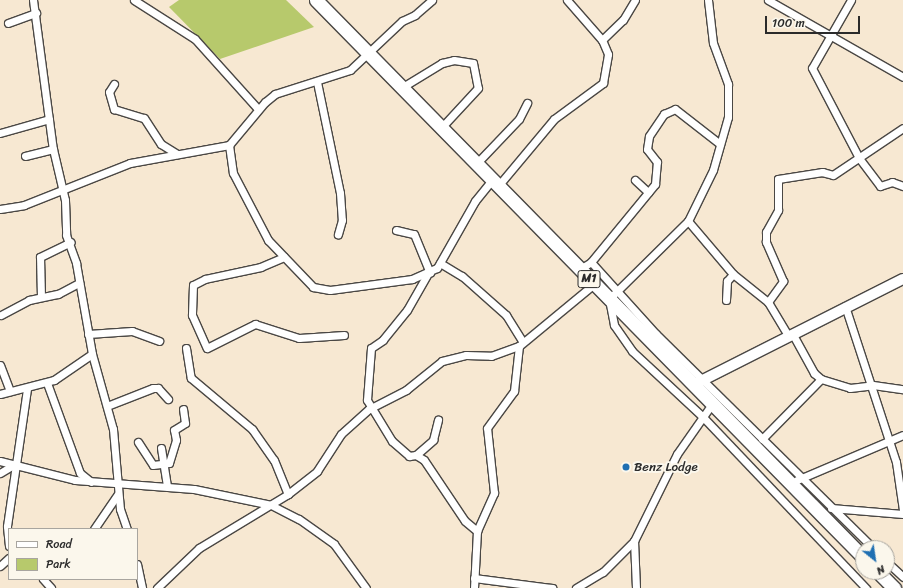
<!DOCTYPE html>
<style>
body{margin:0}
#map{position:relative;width:903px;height:588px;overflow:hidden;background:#f7e8d2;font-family:Sriracha,sans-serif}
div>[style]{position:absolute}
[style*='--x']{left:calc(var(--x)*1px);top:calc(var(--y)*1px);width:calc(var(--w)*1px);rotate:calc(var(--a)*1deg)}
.green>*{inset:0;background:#b7c96c}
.roads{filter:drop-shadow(1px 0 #4a4744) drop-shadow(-1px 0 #4a4744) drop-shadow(0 1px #4a4744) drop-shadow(0 -1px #4a4744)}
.street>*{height:7px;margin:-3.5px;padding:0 3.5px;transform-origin:3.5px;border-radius:3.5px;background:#fff}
.secondary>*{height:10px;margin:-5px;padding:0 5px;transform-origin:5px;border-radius:5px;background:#fff}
.highway>*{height:13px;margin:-6.5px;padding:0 6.5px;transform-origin:6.5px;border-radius:6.5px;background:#fff}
.dots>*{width:11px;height:11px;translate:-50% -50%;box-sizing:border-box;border:2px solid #fbf7ec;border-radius:50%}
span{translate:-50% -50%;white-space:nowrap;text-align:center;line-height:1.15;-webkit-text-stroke:4px #fbf7ec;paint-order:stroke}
.shield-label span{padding:1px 3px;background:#fbf7ec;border:1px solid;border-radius:3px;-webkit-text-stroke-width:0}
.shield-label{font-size:12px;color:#2b2b2b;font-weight:700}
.poi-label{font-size:13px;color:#2b2b2b}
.left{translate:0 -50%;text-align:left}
.legend{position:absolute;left:8px;top:528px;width:130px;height:52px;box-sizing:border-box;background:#fbf7ec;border:1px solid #a8a59f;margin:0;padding:5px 7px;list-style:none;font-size:12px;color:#2b2b2b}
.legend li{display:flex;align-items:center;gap:8px;height:20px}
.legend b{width:20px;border:1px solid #a8a59f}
.north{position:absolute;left:855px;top:540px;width:40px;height:40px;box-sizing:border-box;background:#fbf7ec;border:1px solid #a8a59f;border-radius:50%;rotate:150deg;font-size:11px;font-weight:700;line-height:16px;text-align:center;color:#2b2b2b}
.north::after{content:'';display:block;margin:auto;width:14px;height:18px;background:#1f6fb2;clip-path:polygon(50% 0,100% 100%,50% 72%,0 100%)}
.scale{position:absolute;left:765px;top:16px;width:95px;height:18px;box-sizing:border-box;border:2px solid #2b2b2b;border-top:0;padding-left:5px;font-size:12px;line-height:14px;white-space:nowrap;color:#2b2b2b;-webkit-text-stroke:3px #fbf7ec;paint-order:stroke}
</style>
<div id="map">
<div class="green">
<div style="clip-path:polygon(179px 0,286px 0,314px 27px,220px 59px,169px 7px)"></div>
</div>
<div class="roads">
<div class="street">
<div style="--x:33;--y:0;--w:150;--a:82.4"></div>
<div style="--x:53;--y:149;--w:52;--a:76.8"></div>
<div style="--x:65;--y:200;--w:35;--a:88"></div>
<div style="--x:66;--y:235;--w:30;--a:70"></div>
<div style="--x:76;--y:263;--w:92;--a:80"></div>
<div style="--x:92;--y:354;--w:78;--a:74.4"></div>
<div style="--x:113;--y:429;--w:80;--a:85"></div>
<div style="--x:120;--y:509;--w:21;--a:71"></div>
<div style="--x:134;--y:0;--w:72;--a:32.6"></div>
<div style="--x:195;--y:39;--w:94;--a:48"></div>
<div style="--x:432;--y:0;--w:23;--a:139"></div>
<div style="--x:415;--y:15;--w:14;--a:155"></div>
<div style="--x:402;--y:21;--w:71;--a:136.7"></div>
<div style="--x:350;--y:70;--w:79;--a:162.3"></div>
<div style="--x:275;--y:94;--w:13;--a:141"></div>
<div style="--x:265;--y:102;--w:56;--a:129.9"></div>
<div style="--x:229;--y:145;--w:28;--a:82"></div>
<div style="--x:233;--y:173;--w:76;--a:62.4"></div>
<div style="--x:268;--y:240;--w:65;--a:46.2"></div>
<div style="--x:313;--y:287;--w:17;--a:10"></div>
<div style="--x:330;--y:290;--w:83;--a:-7.6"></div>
<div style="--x:412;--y:279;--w:27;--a:-24"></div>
<div style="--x:437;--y:268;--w:77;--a:-60.4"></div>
<div style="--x:475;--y:201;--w:27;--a:-51"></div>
<div style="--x:567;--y:0;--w:53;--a:48.8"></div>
<div style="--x:602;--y:40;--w:29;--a:-44"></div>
<div style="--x:623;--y:20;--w:23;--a:-59"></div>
<div style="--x:708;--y:0;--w:43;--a:83.4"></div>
<div style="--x:713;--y:43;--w:44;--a:69.9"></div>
<div style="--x:728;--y:84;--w:33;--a:90"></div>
<div style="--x:728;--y:117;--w:55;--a:105.8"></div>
<div style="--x:713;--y:170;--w:57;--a:116.1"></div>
<div style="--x:688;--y:221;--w:111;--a:135.4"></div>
<div style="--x:609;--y:299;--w:26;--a:79"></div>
<div style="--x:614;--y:325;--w:32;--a:55"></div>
<div style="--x:632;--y:351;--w:96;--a:42.9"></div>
<div style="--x:702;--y:416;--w:238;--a:46.4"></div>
<div style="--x:768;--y:0;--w:155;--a:29.7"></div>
<div style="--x:851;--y:0;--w:78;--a:119.8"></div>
<div style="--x:812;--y:68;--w:102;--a:62.4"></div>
<div style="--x:859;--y:158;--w:35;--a:53"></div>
<div style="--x:880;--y:186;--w:13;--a:-18"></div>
<div style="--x:892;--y:182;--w:12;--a:20"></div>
<div style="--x:8;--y:23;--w:30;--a:-20"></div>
<div style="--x:317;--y:82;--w:113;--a:78.3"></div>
<div style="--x:340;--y:193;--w:27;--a:86"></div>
<div style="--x:342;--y:220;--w:15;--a:106"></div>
<div style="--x:114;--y:84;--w:9;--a:122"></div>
<div style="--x:109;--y:92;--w:18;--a:74"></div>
<div style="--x:114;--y:109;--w:31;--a:17"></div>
<div style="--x:144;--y:118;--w:31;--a:57"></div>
<div style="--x:161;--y:144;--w:19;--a:32"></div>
<div style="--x:401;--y:88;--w:48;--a:-31.4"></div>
<div style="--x:442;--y:63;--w:12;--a:-14"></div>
<div style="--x:454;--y:60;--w:19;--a:9"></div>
<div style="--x:473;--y:63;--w:25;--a:79"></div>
<div style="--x:478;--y:88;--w:54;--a:132.8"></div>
<div style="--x:0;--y:133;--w:51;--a:-15.9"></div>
<div style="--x:25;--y:156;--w:29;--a:-14"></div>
<div style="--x:476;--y:164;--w:62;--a:-46.3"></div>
<div style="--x:519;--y:119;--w:18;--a:-63"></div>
<div style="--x:635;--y:180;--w:18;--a:43"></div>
<div style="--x:498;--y:186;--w:87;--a:-50.1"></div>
<div style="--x:554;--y:119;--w:61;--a:-36.3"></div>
<div style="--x:603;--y:83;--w:29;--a:-80"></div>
<div style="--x:608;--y:54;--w:15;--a:-113"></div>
<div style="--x:0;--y:209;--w:24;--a:-9"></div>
<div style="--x:24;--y:205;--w:114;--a:-21.6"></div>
<div style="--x:130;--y:163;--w:101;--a:-10.3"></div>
<div style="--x:688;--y:221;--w:70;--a:49.7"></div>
<div style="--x:733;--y:274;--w:45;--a:38.7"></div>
<div style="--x:768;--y:302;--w:39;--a:59"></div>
<div style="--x:396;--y:230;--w:18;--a:13"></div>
<div style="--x:414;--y:234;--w:42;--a:67.7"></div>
<div style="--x:284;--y:257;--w:25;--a:157"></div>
<div style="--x:261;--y:267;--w:57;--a:167.9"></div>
<div style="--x:205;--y:279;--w:13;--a:153"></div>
<div style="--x:193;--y:285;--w:30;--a:92"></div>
<div style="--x:192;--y:315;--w:36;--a:66"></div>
<div style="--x:207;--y:348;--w:54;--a:-26.6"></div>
<div style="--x:255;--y:324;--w:46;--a:17.7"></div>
<div style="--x:299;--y:338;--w:45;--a:-3.8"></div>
<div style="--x:591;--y:262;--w:97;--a:47.9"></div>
<div style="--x:656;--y:334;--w:305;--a:44.6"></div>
<div style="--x:440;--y:263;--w:26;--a:31"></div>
<div style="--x:462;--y:276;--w:59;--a:41.6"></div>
<div style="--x:506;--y:315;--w:31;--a:58"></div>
<div style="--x:580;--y:269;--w:13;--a:-32"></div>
<div style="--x:591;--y:262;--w:101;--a:-50.6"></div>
<div style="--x:655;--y:184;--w:22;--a:-85"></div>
<div style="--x:657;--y:162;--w:16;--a:-128"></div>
<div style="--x:647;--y:149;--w:13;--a:-81"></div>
<div style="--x:649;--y:136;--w:27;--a:-56"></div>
<div style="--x:664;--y:114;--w:12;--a:-24"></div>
<div style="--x:675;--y:109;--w:57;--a:37.9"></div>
<div style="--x:427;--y:275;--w:40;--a:119.7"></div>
<div style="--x:407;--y:310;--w:38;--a:129"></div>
<div style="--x:383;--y:340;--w:14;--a:146"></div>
<div style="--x:371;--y:348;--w:52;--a:94.4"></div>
<div style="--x:367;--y:400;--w:48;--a:58.6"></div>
<div style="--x:392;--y:441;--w:23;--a:41"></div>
<div style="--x:409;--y:456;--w:7;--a:-8"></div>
<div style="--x:416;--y:455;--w:23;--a:-41"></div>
<div style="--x:433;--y:440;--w:21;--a:-76"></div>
<div style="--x:41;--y:297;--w:40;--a:-91.4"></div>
<div style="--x:40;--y:257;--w:34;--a:-26"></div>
<div style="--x:726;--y:300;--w:19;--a:-87"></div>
<div style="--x:727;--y:281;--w:9;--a:-49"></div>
<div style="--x:768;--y:302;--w:26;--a:-54"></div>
<div style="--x:783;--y:281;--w:43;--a:-113.6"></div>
<div style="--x:766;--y:242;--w:10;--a:-90"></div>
<div style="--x:766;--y:232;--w:25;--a:-61"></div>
<div style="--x:778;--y:210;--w:31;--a:-90"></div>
<div style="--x:778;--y:179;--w:45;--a:-9"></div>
<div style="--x:822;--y:172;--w:11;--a:15"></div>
<div style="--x:833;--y:175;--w:84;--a:-33.9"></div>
<div style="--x:845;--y:306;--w:164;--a:71.9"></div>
<div style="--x:896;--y:462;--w:49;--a:81.7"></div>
<div style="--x:1;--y:315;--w:32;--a:-28"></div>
<div style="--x:29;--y:300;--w:30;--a:-12"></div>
<div style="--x:58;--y:294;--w:24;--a:-28"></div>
<div style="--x:792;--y:333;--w:46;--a:61.2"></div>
<div style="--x:814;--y:373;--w:9;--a:41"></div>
<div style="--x:821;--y:379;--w:30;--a:17"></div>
<div style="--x:850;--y:388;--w:23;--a:-7"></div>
<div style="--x:873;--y:385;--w:30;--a:8"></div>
<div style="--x:88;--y:334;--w:44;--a:-3.9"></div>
<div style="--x:132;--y:331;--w:29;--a:20"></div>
<div style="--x:186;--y:348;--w:30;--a:81"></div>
<div style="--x:191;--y:378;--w:80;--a:39.9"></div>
<div style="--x:252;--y:429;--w:38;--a:55"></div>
<div style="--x:274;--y:460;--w:37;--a:68"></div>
<div style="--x:0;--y:365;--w:28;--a:69"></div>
<div style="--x:47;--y:383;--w:96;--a:69.9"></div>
<div style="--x:80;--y:473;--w:14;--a:39"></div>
<div style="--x:0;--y:394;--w:56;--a:-14.5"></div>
<div style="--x:54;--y:380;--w:46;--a:-34.4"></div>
<div style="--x:107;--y:406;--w:49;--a:-21.4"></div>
<div style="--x:153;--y:388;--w:5;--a:0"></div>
<div style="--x:158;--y:388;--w:15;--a:48"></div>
<div style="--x:762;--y:439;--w:84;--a:-45.5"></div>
<div style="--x:138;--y:442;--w:27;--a:57"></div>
<div style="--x:153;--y:465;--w:16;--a:-7"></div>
<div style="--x:169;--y:463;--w:24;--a:-73"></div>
<div style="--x:176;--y:440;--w:10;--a:-101"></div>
<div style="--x:174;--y:430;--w:13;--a:-32"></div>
<div style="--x:185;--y:423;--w:14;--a:-98"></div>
<div style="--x:161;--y:448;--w:39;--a:81"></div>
<div style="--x:416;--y:455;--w:9;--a:32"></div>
<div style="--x:424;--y:460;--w:73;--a:56.1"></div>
<div style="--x:465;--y:521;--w:16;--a:40"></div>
<div style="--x:0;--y:461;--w:77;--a:14.2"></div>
<div style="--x:75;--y:480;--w:119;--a:4.3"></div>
<div style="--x:194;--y:489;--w:79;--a:11.7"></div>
<div style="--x:271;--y:505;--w:31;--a:27"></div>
<div style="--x:299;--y:519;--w:43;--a:35.5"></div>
<div style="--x:334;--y:544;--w:54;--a:54"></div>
<div style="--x:0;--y:473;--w:17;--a:-31"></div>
<div style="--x:797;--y:480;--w:115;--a:-23"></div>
<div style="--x:831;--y:508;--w:72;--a:4.8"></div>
<div style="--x:94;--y:529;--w:42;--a:-55.6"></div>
<div style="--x:9;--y:546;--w:20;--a:-96"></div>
<div style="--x:7;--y:526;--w:138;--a:-81.7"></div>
<div style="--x:887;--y:562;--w:22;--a:43"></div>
<div style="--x:137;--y:564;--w:25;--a:78"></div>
<div style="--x:0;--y:566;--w:12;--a:-42"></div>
<div style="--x:474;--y:578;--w:79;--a:7.3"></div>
<div style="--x:43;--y:579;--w:12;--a:48"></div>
<div style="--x:157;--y:588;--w:58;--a:-43.6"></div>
<div style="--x:199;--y:548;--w:104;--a:-31.2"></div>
<div style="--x:288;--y:494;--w:37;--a:-38"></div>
<div style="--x:317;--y:471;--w:44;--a:-57"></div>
<div style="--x:341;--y:434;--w:38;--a:-42"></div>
<div style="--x:369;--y:409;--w:42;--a:-27.2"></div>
<div style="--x:406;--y:390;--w:46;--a:-38.9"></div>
<div style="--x:442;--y:361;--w:25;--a:-14"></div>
<div style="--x:466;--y:355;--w:25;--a:2"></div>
<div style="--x:491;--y:356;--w:30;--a:-20"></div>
<div style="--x:474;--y:588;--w:57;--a:-87"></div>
<div style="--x:477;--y:531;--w:42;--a:-65.9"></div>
<div style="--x:494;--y:493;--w:65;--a:-96.1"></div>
<div style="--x:487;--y:428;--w:46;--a:-53.9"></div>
<div style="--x:514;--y:391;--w:45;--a:-83.7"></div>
<div style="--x:519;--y:346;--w:97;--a:-39.6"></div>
<div style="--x:576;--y:588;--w:31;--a:-31"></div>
<div style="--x:603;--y:572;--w:44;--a:-45"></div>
<div style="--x:636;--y:588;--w:47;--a:-92.4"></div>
<div style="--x:634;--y:541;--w:97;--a:-63.7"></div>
<div style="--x:677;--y:454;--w:61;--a:-55"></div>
</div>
<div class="secondary">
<div style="--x:693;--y:385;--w:235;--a:-26.8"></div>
</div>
<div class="highway">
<div style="--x:316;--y:0;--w:781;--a:45.52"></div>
<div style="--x:878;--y:572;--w:23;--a:45"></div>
</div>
</div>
<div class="dots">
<div style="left:626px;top:467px;background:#1f6fb2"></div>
</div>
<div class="shield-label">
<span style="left:589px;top:279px">M1</span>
</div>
<div class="poi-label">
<span class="left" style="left:634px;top:467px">Benz Lodge</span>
</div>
<ul class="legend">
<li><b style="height:5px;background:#fff"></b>Road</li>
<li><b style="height:11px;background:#b7c96c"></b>Park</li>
</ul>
<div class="north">N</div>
<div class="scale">100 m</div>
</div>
